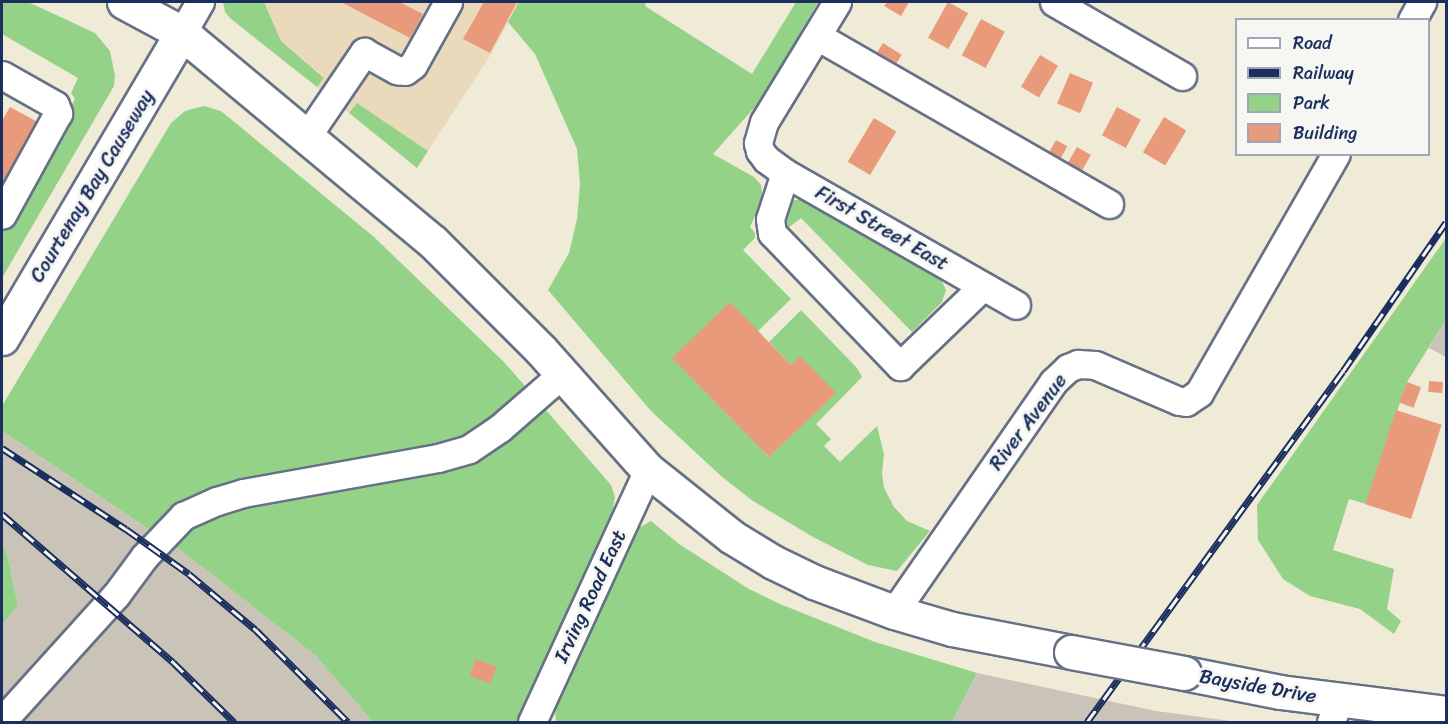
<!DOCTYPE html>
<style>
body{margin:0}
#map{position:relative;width:1448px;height:724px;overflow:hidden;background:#f0ebd7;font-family:Sriracha,sans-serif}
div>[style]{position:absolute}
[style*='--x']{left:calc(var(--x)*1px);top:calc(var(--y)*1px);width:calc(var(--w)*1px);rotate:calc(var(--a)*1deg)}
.built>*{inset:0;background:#ead9ba}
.industrial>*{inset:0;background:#cac3b8}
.green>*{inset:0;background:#94d288}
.building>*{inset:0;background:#e89a7b;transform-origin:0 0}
.roads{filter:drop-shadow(2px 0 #667188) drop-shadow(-2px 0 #667188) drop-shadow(0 2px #667188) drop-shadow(0 -2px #667188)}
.minor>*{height:27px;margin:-13.5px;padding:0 13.5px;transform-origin:13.5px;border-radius:13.5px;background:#fff}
.major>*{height:33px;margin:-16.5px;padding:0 16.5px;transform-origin:16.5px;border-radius:16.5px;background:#fff}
.rail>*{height:7px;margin-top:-3.5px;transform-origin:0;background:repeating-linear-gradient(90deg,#f6f6f2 0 14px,#1b2f5e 0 28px);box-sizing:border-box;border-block:2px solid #1b2f5e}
.bridges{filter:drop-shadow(2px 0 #667188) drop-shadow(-2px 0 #667188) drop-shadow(0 2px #667188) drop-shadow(0 -2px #667188)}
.major-bridge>*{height:33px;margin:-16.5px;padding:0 16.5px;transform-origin:16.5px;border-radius:16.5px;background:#fff}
span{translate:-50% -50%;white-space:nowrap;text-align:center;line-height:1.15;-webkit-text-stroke:6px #f6f6f2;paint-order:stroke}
.street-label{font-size:20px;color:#1b2f5e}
.frame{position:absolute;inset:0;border:3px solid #1b2f5e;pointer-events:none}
.legend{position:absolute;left:1235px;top:18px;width:195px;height:138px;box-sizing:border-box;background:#f6f6f2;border:2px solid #9ea6b7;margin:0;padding:8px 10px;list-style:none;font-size:18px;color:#1b2f5e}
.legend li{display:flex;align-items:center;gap:12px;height:30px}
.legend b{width:30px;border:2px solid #9ea6b7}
</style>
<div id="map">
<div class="built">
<div style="clip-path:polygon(264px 2px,519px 2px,491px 54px,428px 151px,357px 103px,349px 113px,317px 87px,324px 77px,281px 41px)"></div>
</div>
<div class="industrial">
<div style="clip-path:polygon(1446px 320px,1446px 357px,1429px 348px)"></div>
<div style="clip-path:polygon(2px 431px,183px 552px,315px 655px,373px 722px,2px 722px,2px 625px,18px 605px,6px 550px,2px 544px)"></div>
<div style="clip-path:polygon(977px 673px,1156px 711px,1238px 722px,952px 722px)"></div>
</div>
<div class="green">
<div style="clip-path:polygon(2px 2px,28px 2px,95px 33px,110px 51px,115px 76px,114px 86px,2px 278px,2px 229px,75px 99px,71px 93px,78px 78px,2px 34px)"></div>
<div style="clip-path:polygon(223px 2px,264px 2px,281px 41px,324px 78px,317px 87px,231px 19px,225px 12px)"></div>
<div style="clip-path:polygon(519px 2px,646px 2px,645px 6px,752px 74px,796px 2px,818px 2px,763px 98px,713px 154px,754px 177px,761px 185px,763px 199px,750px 227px,755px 233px,755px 238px,743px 250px,791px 299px,758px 331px,673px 358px,769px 457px,835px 393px,791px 365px,769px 342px,801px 310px,857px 368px,862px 377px,816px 424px,831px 439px,824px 446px,840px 462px,877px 426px,884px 454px,882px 473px,884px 488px,894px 507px,907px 521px,930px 531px,897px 571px,868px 565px,813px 537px,753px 501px,721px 476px,651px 411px,548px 290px,569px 253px,577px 219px,580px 184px,577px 149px,535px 54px,508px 22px)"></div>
<div style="clip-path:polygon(357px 103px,428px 151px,417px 168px,349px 113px)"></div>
<div style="clip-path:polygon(204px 106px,221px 111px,374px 237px,504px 362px,611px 485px,615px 497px,613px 509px,519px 722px,373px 722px,315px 655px,183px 552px,2px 431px,2px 406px,171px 123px,185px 111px)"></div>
<div style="clip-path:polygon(804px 198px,939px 276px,946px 290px,942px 302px,912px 332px,801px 218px,788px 228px,783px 226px,784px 209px,791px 201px)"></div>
<div style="clip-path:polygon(1446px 238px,1446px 320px,1407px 382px,1366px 504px,1349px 499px,1333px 550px,1394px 569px,1387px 609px,1401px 621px,1394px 634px,1360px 609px,1310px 596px,1283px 579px,1258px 540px,1257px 505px)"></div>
<div style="clip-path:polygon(651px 521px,679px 544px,749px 589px,780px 604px,875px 642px,977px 673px,952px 722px,556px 722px,555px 709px,560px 690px,635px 530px)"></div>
<div style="clip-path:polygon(2px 544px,6px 550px,18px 605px,2px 625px)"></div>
</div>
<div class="building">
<div style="clip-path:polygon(341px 2px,399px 2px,423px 14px,410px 38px)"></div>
<div style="clip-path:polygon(484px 2px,517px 2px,490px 53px,463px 39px)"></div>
<div style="clip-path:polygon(887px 2px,909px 2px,901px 16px,884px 6px)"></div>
<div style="left:948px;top:2px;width:23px;height:41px;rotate:29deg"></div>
<div style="left:981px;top:19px;width:27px;height:41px;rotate:28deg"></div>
<div style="left:883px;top:43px;width:22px;height:13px;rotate:32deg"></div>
<div style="left:1040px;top:55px;width:21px;height:37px;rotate:31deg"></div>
<div style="left:1070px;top:73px;width:25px;height:33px;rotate:23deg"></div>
<div style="clip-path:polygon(10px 107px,45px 126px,2px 197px,2px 121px)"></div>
<div style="left:1117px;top:107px;width:27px;height:32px;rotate:28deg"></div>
<div style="left:1164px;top:117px;width:26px;height:41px;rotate:31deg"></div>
<div style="left:874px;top:118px;width:26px;height:51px;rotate:31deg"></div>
<div style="left:1056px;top:140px;width:13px;height:21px;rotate:29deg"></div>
<div style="left:1077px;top:147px;width:16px;height:23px;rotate:30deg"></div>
<div style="clip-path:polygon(730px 302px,791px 365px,800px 356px,836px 393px,769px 457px,672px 358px)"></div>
<div style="left:1429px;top:381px;width:14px;height:11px;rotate:4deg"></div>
<div style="left:1407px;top:382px;width:15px;height:22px;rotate:20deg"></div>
<div style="left:1396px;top:410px;width:48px;height:99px;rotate:18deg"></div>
<div style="left:476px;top:659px;width:22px;height:18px;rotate:21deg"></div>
</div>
<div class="roads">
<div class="minor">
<div style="--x:837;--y:2;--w:140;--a:121.3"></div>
<div style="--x:764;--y:122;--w:22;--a:106"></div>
<div style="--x:758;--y:143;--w:8;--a:76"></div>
<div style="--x:760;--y:151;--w:10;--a:53"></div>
<div style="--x:766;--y:159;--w:24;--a:36"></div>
<div style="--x:785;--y:173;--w:266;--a:29.7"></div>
<div style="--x:1054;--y:2;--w:148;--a:30"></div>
<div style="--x:1412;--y:20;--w:21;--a:-61"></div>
<div style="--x:182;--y:33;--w:36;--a:-60"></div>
<div style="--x:817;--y:36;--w:337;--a:29.9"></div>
<div style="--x:2;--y:75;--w:61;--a:29.5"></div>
<div style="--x:55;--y:105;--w:9;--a:69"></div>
<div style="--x:58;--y:113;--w:116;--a:118.8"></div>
<div style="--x:307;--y:136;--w:102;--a:-55.8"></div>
<div style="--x:364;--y:52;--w:38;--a:29"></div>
<div style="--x:397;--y:70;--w:8;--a:7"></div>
<div style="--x:405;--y:71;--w:10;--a:-37"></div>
<div style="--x:413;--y:65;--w:72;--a:-60.9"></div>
<div style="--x:785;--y:173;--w:48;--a:108.1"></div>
<div style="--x:770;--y:219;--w:14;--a:82"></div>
<div style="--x:772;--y:233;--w:185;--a:46.1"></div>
<div style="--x:900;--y:366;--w:115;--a:-43.9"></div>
<div style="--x:894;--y:612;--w:280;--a:-55.3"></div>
<div style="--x:1053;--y:382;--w:21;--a:-43"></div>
<div style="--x:1068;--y:368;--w:11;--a:-22"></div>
<div style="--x:1078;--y:364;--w:17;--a:3"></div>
<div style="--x:1095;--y:365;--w:91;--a:23.2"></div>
<div style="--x:1179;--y:401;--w:7;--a:8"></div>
<div style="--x:1186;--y:402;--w:16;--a:-35"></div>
<div style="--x:1199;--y:393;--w:275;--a:-60.2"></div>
<div style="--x:2;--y:721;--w:170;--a:-47.9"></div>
<div style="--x:116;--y:595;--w:47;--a:-53.6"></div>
<div style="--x:144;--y:557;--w:57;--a:-46.4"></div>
<div style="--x:183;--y:516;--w:37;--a:-24"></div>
<div style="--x:217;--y:501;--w:27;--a:-17"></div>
<div style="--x:243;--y:493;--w:198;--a:-10.2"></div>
<div style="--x:438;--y:458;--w:32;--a:-16"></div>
<div style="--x:469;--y:449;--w:37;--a:-34"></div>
<div style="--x:500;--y:428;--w:81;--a:-41"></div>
<div style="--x:532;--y:722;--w:277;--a:-65.3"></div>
<div style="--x:1331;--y:722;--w:24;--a:-71"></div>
</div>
<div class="major">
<div style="--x:124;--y:2;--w:66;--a:28.1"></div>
<div style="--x:182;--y:33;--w:325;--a:39.8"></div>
<div style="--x:432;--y:241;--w:154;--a:45"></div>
<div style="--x:541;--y:350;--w:161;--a:48.3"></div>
<div style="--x:648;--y:470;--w:107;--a:38.6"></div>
<div style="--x:732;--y:537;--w:48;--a:31.4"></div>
<div style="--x:773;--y:562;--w:46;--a:26"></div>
<div style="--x:814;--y:582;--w:85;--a:20.6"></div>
<div style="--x:894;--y:612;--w:60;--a:16.3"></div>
<div style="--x:952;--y:629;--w:121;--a:10.9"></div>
<div style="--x:2;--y:338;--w:354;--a:-59.5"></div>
<div style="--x:1184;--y:673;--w:98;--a:11.2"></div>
<div style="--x:1280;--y:692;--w:167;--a:7.2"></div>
</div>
</div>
<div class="rail">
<div style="--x:2;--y:448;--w:148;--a:33.2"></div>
<div style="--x:126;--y:529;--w:77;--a:35.5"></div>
<div style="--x:189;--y:574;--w:87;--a:39.9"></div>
<div style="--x:256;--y:630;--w:130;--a:45"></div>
<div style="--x:2;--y:514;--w:226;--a:40.9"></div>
<div style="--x:173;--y:662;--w:86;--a:44.5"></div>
<div style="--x:1087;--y:722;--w:434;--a:-53.9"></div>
<div style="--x:1343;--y:371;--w:181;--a:-55.3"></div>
</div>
<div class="bridges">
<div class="major-bridge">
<div style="--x:1071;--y:652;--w:115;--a:10.5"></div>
</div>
</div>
<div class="street-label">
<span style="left:92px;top:186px;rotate:-59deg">Courtenay Bay Causeway</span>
<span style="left:882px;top:228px;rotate:30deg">First Street East</span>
<span style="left:1028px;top:422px;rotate:-53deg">River Avenue</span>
<span style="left:590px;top:596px;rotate:-65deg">Irving Road East</span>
<span style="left:1258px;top:686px;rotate:10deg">Bayside Drive</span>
</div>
<div class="frame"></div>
<ul class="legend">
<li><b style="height:8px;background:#fff"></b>Road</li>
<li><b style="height:8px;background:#1b2f5e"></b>Railway</li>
<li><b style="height:16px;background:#94d288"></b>Park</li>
<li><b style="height:16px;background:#e89a7b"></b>Building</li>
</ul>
</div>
